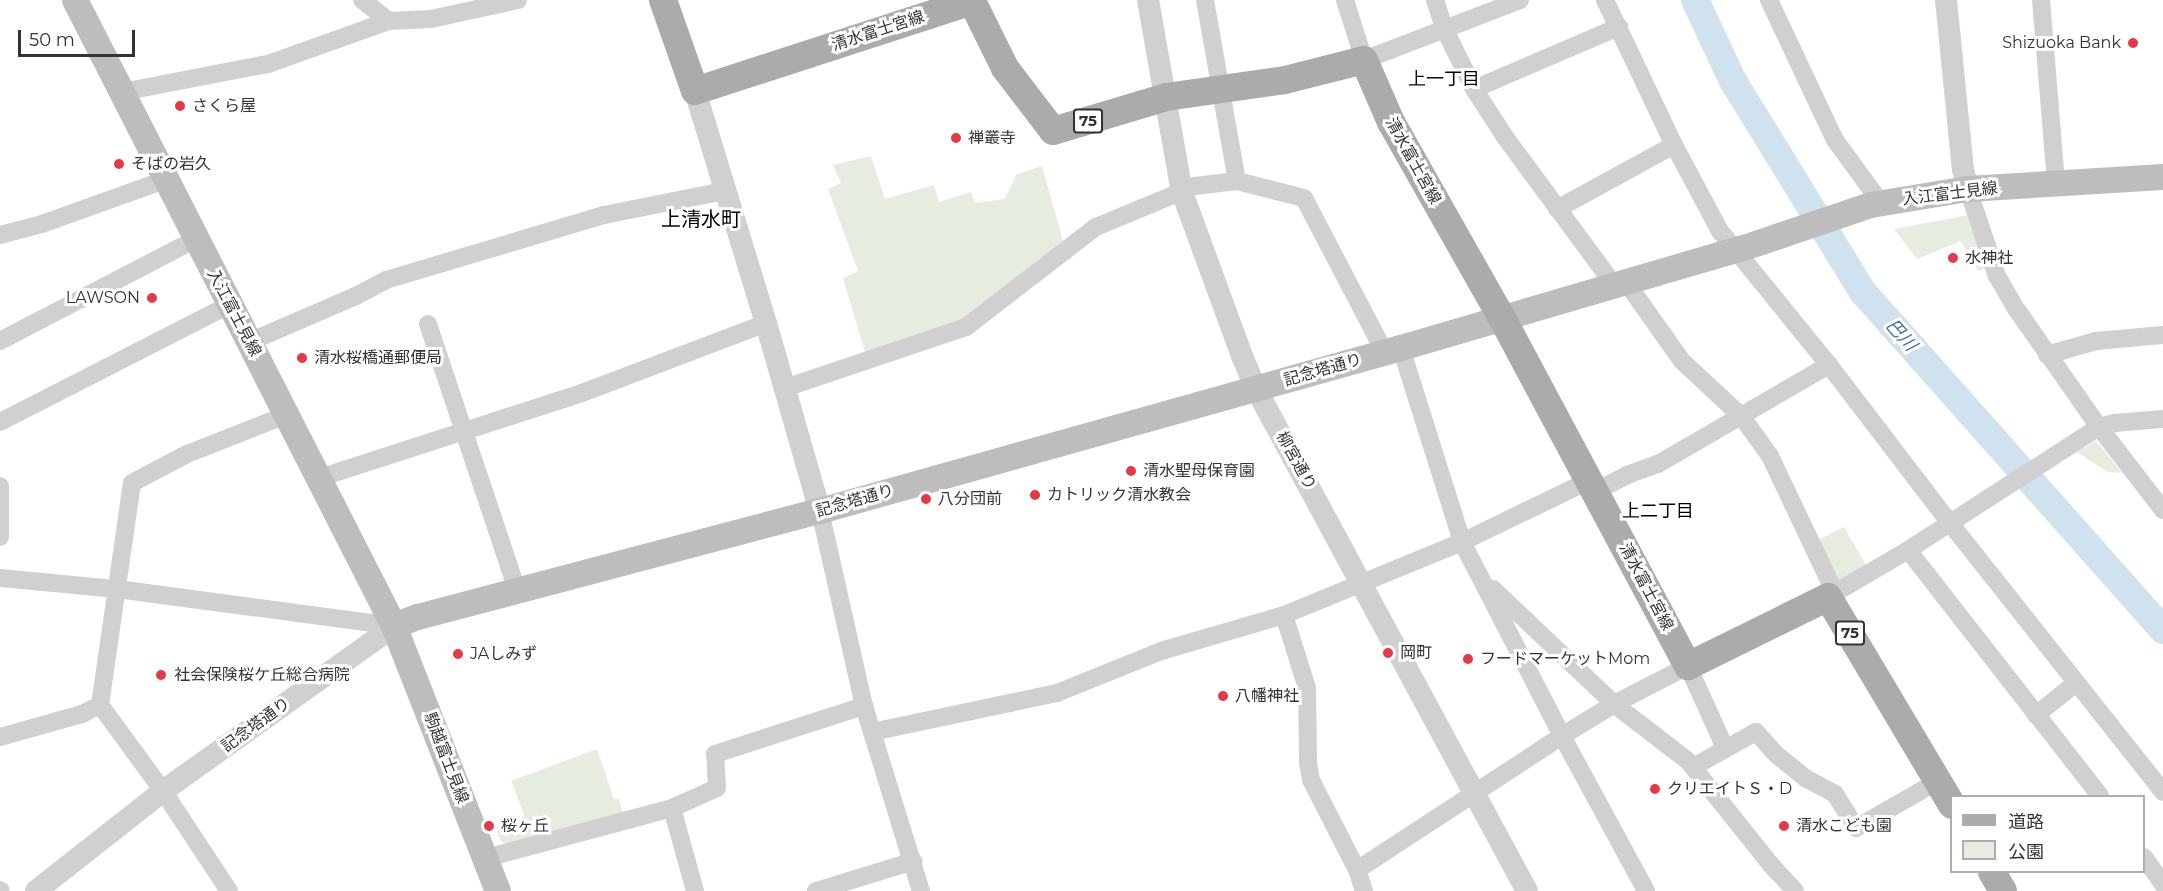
<!DOCTYPE html>
<meta charset="utf-8">
<style>
body{margin:0}
#map{position:relative;width:2163px;height:891px;overflow:hidden;background:#fff;font-family:Montserrat,"Noto Sans JP",sans-serif}
div>[style]{position:absolute}
[style*='--x']{left:calc(var(--x)*1px);top:calc(var(--y)*1px);width:calc(var(--w)*1px);rotate:calc(var(--a)*1deg)}
.green>*{inset:0;background:#e6ecdf}
.river>*{height:28px;margin:-14px;padding:0 14px;transform-origin:14px;border-radius:14px;background:#cfe2ee}
.minor>*{height:18px;margin:-9px;padding:0 9px;transform-origin:9px;border-radius:9px;background:#d0d0d0}
.tertiary>*{height:22px;margin:-11px;padding:0 11px;transform-origin:11px;border-radius:11px;background:#d0d0d0}
.secondary>*{height:26px;margin:-13px;padding:0 13px;transform-origin:13px;border-radius:13px;background:#bdbdbd}
.primary>*{height:28px;margin:-14px;padding:0 14px;transform-origin:14px;border-radius:14px;background:#ababab}
.dots>*{width:16px;height:16px;translate:-50% -50%;box-sizing:border-box;border:3px solid #fff;border-radius:50%}
span{translate:-50% -50%;white-space:nowrap;text-align:center;line-height:1.15;-webkit-text-stroke:6px #fff;paint-order:stroke}
.shield-label span{padding:2px 4px;background:#fff;border:2px solid;border-radius:4px;-webkit-text-stroke-width:0}
.shield-label{font-size:15px;color:#333;font-weight:700}
.street-label{font-size:16px;color:#333}
.poi-label{font-size:16px;color:#333}
.right{translate:-100% -50%;text-align:right}
.left{translate:0 -50%;text-align:left}
.neighbourhood-label{font-size:18px;color:#000}
.water-label{font-size:18px;color:#3f7597;font-style:italic}
.quarter-label{font-size:20px;color:#000}
.legend{position:absolute;left:1950px;top:795px;width:195px;height:78px;box-sizing:border-box;background:#fff;border:2px solid #adadad;margin:0;padding:8px 10px;list-style:none;font-size:18px;color:#333}
.legend li{display:flex;align-items:center;gap:12px;height:30px}
.legend b{width:30px;border:2px solid #adadad}
.scale{position:absolute;left:18px;top:30px;width:117px;height:27px;box-sizing:border-box;border:3px solid #333;border-top:0;padding-left:8px;font-size:18px;line-height:21px;white-space:nowrap;color:#333;-webkit-text-stroke:4px #fff;paint-order:stroke}
</style>
<div id="map">
<div class="green">
<div style="clip-path:polygon(871px 156px,885px 199px,934px 185px,939px 202px,971px 192px,975px 203px,1005px 199px,1016px 175px,1042px 166px,1063px 241px,967px 317px,937px 332px,866px 356px,843px 278px,858px 271px,828px 189px,841px 183px,833px 165px)"></div>
<div style="clip-path:polygon(1969px 215px,1989px 267px,1978px 271px,1961px 241px,1917px 259px,1894px 229px)"></div>
<div style="clip-path:polygon(2096px 441px,2122px 473px,2108px 472px,2077px 452px)"></div>
<div style="clip-path:polygon(1844px 527px,1866px 565px,1839px 582px,1818px 540px)"></div>
<div style="clip-path:polygon(597px 749px,614px 799px,619px 799px,624px 816px,508px 846px,500px 840px,496px 827px,525px 817px,511px 781px)"></div>
</div>
<div class="river">
<div style="--x:1695;--y:0;--w:89;--a:64.9"></div>
<div style="--x:1733;--y:81;--w:248;--a:58.4"></div>
<div style="--x:1863;--y:292;--w:452;--a:48.4"></div>
</div>
<div class="minor">
<div style="--x:362;--y:0;--w:34;--a:38"></div>
<div style="--x:389;--y:21;--w:42;--a:-2.7"></div>
<div style="--x:431;--y:19;--w:89;--a:-12.3"></div>
<div style="--x:1205;--y:0;--w:184;--a:80"></div>
<div style="--x:1237;--y:181;--w:69;--a:14.2"></div>
<div style="--x:1304;--y:198;--w:175;--a:62.4"></div>
<div style="--x:1345;--y:0;--w:63;--a:72.4"></div>
<div style="--x:1364;--y:60;--w:167;--a:-21"></div>
<div style="--x:1435;--y:0;--w:29;--a:72"></div>
<div style="--x:1444;--y:28;--w:68;--a:63.8"></div>
<div style="--x:1474;--y:89;--w:57;--a:57.1"></div>
<div style="--x:1505;--y:137;--w:184;--a:53.6"></div>
<div style="--x:1605;--y:0;--w:161;--a:64.6"></div>
<div style="--x:1674;--y:145;--w:98;--a:61.9"></div>
<div style="--x:1720;--y:231;--w:173;--a:50.9"></div>
<div style="--x:1829;--y:365;--w:199;--a:52.6"></div>
<div style="--x:1950;--y:523;--w:343;--a:51.6"></div>
<div style="--x:1769;--y:0;--w:155;--a:64.8"></div>
<div style="--x:1835;--y:140;--w:78;--a:53.9"></div>
<div style="--x:2041;--y:0;--w:185;--a:85.3"></div>
<div style="--x:1474;--y:89;--w:158;--a:-23.2"></div>
<div style="--x:122;--y:92;--w:149;--a:-10.9"></div>
<div style="--x:268;--y:64;--w:128;--a:-19.6"></div>
<div style="--x:1968;--y:189;--w:92;--a:71.6"></div>
<div style="--x:1997;--y:276;--w:39;--a:60"></div>
<div style="--x:2017;--y:310;--w:143;--a:55"></div>
<div style="--x:2099;--y:427;--w:105;--a:52.4"></div>
<div style="--x:1557;--y:209;--w:133;--a:-28.7"></div>
<div style="--x:0;--y:235;--w:43;--a:-14.7"></div>
<div style="--x:42;--y:224;--w:131;--a:-19.7"></div>
<div style="--x:1626;--y:282;--w:97;--a:54.7"></div>
<div style="--x:1682;--y:361;--w:82;--a:43"></div>
<div style="--x:1742;--y:417;--w:48;--a:54.3"></div>
<div style="--x:1770;--y:456;--w:152;--a:64.6"></div>
<div style="--x:428;--y:324;--w:280;--a:71.5"></div>
<div style="--x:0;--y:341;--w:221;--a:-27.5"></div>
<div style="--x:249;--y:342;--w:116;--a:-23.3"></div>
<div style="--x:356;--y:296;--w:34;--a:-28"></div>
<div style="--x:386;--y:280;--w:227;--a:-16.6"></div>
<div style="--x:604;--y:215;--w:122;--a:-11.3"></div>
<div style="--x:1401;--y:348;--w:203;--a:72.5"></div>
<div style="--x:1462;--y:542;--w:218;--a:62.7"></div>
<div style="--x:1562;--y:736;--w:176;--a:61.5"></div>
<div style="--x:2047;--y:355;--w:51;--a:-15.9"></div>
<div style="--x:2096;--y:341;--w:67;--a:-5.1"></div>
<div style="--x:785;--y:388;--w:191;--a:-18.6"></div>
<div style="--x:966;--y:327;--w:164;--a:-37.6"></div>
<div style="--x:1096;--y:227;--w:107;--a:-22.5"></div>
<div style="--x:1195;--y:186;--w:42;--a:-6.8"></div>
<div style="--x:0;--y:422;--w:257;--a:-27.1"></div>
<div style="--x:319;--y:478;--w:276;--a:-17.9"></div>
<div style="--x:582;--y:393;--w:197;--a:-20.8"></div>
<div style="--x:0;--y:486;--w:51;--a:90"></div>
<div style="--x:1596;--y:491;--w:35;--a:-27"></div>
<div style="--x:1627;--y:475;--w:33;--a:-20"></div>
<div style="--x:1658;--y:464;--w:198;--a:-30.1"></div>
<div style="--x:820;--y:511;--w:200;--a:77.3"></div>
<div style="--x:864;--y:706;--w:194;--a:72.9"></div>
<div style="--x:1908;--y:550;--w:312;--a:52"></div>
<div style="--x:0;--y:578;--w:118;--a:5.4"></div>
<div style="--x:117;--y:589;--w:279;--a:7.6"></div>
<div style="--x:1493;--y:589;--w:167;--a:43.5"></div>
<div style="--x:1614;--y:704;--w:93;--a:37.6"></div>
<div style="--x:1688;--y:761;--w:133;--a:51.4"></div>
<div style="--x:1771;--y:865;--w:35;--a:47"></div>
<div style="--x:1828;--y:597;--w:93;--a:-30.4"></div>
<div style="--x:1908;--y:550;--w:227;--a:-32.8"></div>
<div style="--x:2099;--y:427;--w:16;--a:-15"></div>
<div style="--x:2114;--y:423;--w:49;--a:-4.7"></div>
<div style="--x:1284;--y:615;--w:77;--a:72.5"></div>
<div style="--x:1307;--y:688;--w:75;--a:89.2"></div>
<div style="--x:1308;--y:763;--w:17;--a:80"></div>
<div style="--x:1311;--y:780;--w:101;--a:62.9"></div>
<div style="--x:2036;--y:715;--w:51;--a:-38.7"></div>
<div style="--x:872;--y:732;--w:189;--a:-11.9"></div>
<div style="--x:1057;--y:693;--w:112;--a:-22"></div>
<div style="--x:1161;--y:651;--w:128;--a:-16.3"></div>
<div style="--x:1284;--y:615;--w:192;--a:-22.3"></div>
<div style="--x:1462;--y:542;--w:142;--a:-25.8"></div>
<div style="--x:0;--y:737;--w:85;--a:-15.7"></div>
<div style="--x:82;--y:714;--w:20;--a:-27"></div>
<div style="--x:1693;--y:767;--w:72;--a:-29.1"></div>
<div style="--x:1756;--y:732;--w:31;--a:48"></div>
<div style="--x:1777;--y:755;--w:38;--a:39"></div>
<div style="--x:1807;--y:779;--w:32;--a:28"></div>
<div style="--x:1835;--y:794;--w:40;--a:58"></div>
<div style="--x:1856;--y:828;--w:95;--a:-29.8"></div>
<div style="--x:2144;--y:857;--w:33;--a:55"></div>
<div style="--x:486;--y:858;--w:193;--a:-15"></div>
<div style="--x:0;--y:890;--w:1;--a:45"></div>
<div style="--x:229;--y:891;--w:120;--a:-123.4"></div>
<div style="--x:163;--y:791;--w:107;--a:-126.2"></div>
<div style="--x:100;--y:705;--w:224;--a:-81.8"></div>
<div style="--x:132;--y:483;--w:62;--a:-27.8"></div>
<div style="--x:187;--y:454;--w:106;--a:-21.5"></div>
<div style="--x:695;--y:891;--w:86;--a:-105.5"></div>
<div style="--x:672;--y:808;--w:49;--a:-24"></div>
<div style="--x:717;--y:788;--w:34;--a:-93"></div>
<div style="--x:715;--y:754;--w:157;--a:-17.9"></div>
<div style="--x:816;--y:891;--w:102;--a:-17"></div>
<div style="--x:1364;--y:891;--w:22;--a:-108"></div>
<div style="--x:1357;--y:870;--w:245;--a:-33.2"></div>
<div style="--x:1562;--y:736;--w:61;--a:-31.6"></div>
<div style="--x:1614;--y:704;--w:83;--a:-27.2"></div>
<div style="--x:1688;--y:666;--w:90;--a:65.7"></div>
</div>
<div class="tertiary">
<div style="--x:1148;--y:0;--w:195;--a:80"></div>
<div style="--x:1182;--y:192;--w:175;--a:69.9"></div>
<div style="--x:1242;--y:356;--w:36;--a:67"></div>
<div style="--x:1256;--y:389;--w:570;--a:61.64"></div>
<div style="--x:1946;--y:0;--w:170;--a:84.3"></div>
<div style="--x:1963;--y:169;--w:21;--a:76"></div>
<div style="--x:695;--y:91;--w:243;--a:73"></div>
<div style="--x:766;--y:323;--w:196;--a:74"></div>
<div style="--x:36;--y:891;--w:162;--a:-38.2"></div>
<div style="--x:163;--y:791;--w:284;--a:-35.5"></div>
</div>
<div class="secondary">
<div style="--x:75;--y:0;--w:703;--a:63"></div>
<div style="--x:394;--y:626;--w:285;--a:68.6"></div>
<div style="--x:394;--y:626;--w:26;--a:-21"></div>
<div style="--x:418;--y:617;--w:416;--a:-14.8"></div>
<div style="--x:820;--y:511;--w:603;--a:-15.67"></div>
<div style="--x:1401;--y:348;--w:357;--a:-16.3"></div>
<div style="--x:1744;--y:248;--w:134;--a:-18.7"></div>
<div style="--x:1871;--y:205;--w:98;--a:-9.4"></div>
<div style="--x:1968;--y:189;--w:195;--a:-3.5"></div>
</div>
<div class="primary">
<div style="--x:663;--y:0;--w:96;--a:70.6"></div>
<div style="--x:695;--y:91;--w:291;--a:-18"></div>
<div style="--x:972;--y:1;--w:75;--a:63.8"></div>
<div style="--x:1005;--y:68;--w:79;--a:52.7"></div>
<div style="--x:1053;--y:131;--w:118;--a:-16.7"></div>
<div style="--x:1166;--y:97;--w:120;--a:-8.1"></div>
<div style="--x:1285;--y:80;--w:81;--a:-14.2"></div>
<div style="--x:1364;--y:60;--w:68;--a:66.5"></div>
<div style="--x:1391;--y:122;--w:225;--a:60.5"></div>
<div style="--x:1502;--y:318;--w:395;--a:61.9"></div>
<div style="--x:1688;--y:666;--w:156;--a:-26.2"></div>
<div style="--x:1828;--y:597;--w:242;--a:59.2"></div>
<div style="--x:1992;--y:872;--w:22;--a:60"></div>
</div>
<div class="dots">
<div style="left:2133px;top:43px;background:#e63946"></div>
<div style="left:180px;top:106px;background:#e63946"></div>
<div style="left:956px;top:138px;background:#e63946"></div>
<div style="left:119px;top:164px;background:#e63946"></div>
<div style="left:1953px;top:258px;background:#e63946"></div>
<div style="left:152px;top:298px;background:#e63946"></div>
<div style="left:302px;top:358px;background:#e63946"></div>
<div style="left:1131px;top:471px;background:#e63946"></div>
<div style="left:1035px;top:495px;background:#e63946"></div>
<div style="left:926px;top:499px;background:#e63946"></div>
<div style="left:1388px;top:653px;background:#e63946"></div>
<div style="left:458px;top:654px;background:#e63946"></div>
<div style="left:1468px;top:659px;background:#e63946"></div>
<div style="left:161px;top:675px;background:#e63946"></div>
<div style="left:1223px;top:696px;background:#e63946"></div>
<div style="left:1655px;top:789px;background:#e63946"></div>
<div style="left:489px;top:826px;background:#e63946"></div>
<div style="left:1784px;top:826px;background:#e63946"></div>
</div>
<div class="shield-label">
<span style="left:1088px;top:121px">75</span>
<span style="left:1850px;top:633px">75</span>
</div>
<div class="street-label">
<span style="left:878px;top:31px;rotate:-18deg">清水富士宮線</span>
<span style="left:1413px;top:161px;rotate:61deg">清水富士宮線</span>
<span style="left:1950px;top:194px;rotate:-7deg">入江富士見線</span>
<span style="left:234px;top:313px;rotate:62deg">入江富士見線</span>
<span style="left:1323px;top:370px;rotate:-16deg">記念塔通り</span>
<span style="left:1296px;top:461px;rotate:61deg">柳宮通り</span>
<span style="left:855px;top:501px;rotate:-16deg">記念塔通り</span>
<span style="left:1646px;top:587px;rotate:62deg">清水富士宮線</span>
<span style="left:256px;top:725px;rotate:-36deg">記念塔通り</span>
<span style="left:446px;top:758px;rotate:69deg">駒越富士見線</span>
</div>
<div class="poi-label">
<span class="right" style="left:2121px;top:43px">Shizuoka Bank</span>
<span class="left" style="left:192px;top:106px">さくら屋</span>
<span class="left" style="left:968px;top:138px">禅叢寺</span>
<span class="left" style="left:131px;top:164px">そばの岩久</span>
<span class="left" style="left:1965px;top:258px">水神社</span>
<span class="right" style="left:140px;top:298px">LAWSON</span>
<span class="left" style="left:314px;top:358px">清水桜橋通郵便局</span>
<span class="left" style="left:1143px;top:471px">清水聖母保育園</span>
<span class="left" style="left:1047px;top:495px">カトリック清水教会</span>
<span class="left" style="left:938px;top:499px">八分団前</span>
<span class="left" style="left:1400px;top:653px">岡町</span>
<span class="left" style="left:470px;top:654px">JAしみず</span>
<span class="left" style="left:1480px;top:659px">フードマーケットMom</span>
<span class="left" style="left:174px;top:675px">社会保険桜ケ丘総合病院</span>
<span class="left" style="left:1235px;top:696px">八幡神社</span>
<span class="left" style="left:1667px;top:789px">クリエイトＳ・D</span>
<span class="left" style="left:501px;top:826px">桜ヶ丘</span>
<span class="left" style="left:1796px;top:826px">清水こども園</span>
</div>
<div class="neighbourhood-label">
<span style="left:1444px;top:79px">上一丁目</span>
<span style="left:1658px;top:511px">上二丁目</span>
</div>
<div class="water-label">
<span style="left:1901px;top:335px;rotate:48deg">巴川</span>
</div>
<div class="quarter-label">
<span style="left:701px;top:219px">上清水町</span>
</div>
<ul class="legend">
<li><b style="height:8px;background:#ababab"></b>道路</li>
<li><b style="height:16px;background:#e6ecdf"></b>公園</li>
</ul>
<div class="scale">50 m</div>
</div>
